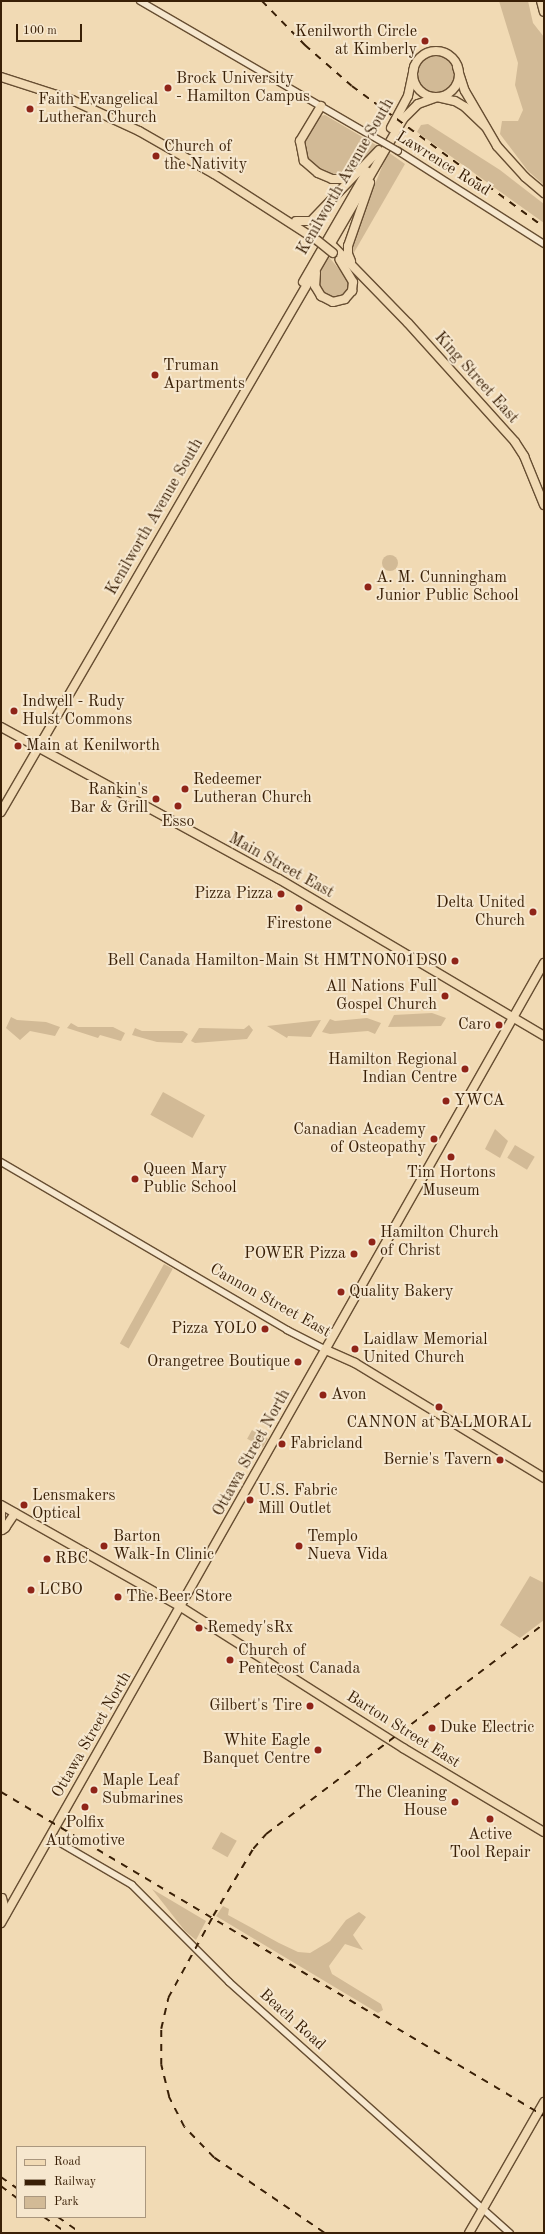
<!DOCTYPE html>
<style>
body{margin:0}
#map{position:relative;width:545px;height:2234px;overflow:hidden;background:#f1dab4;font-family:"Old Standard TT",serif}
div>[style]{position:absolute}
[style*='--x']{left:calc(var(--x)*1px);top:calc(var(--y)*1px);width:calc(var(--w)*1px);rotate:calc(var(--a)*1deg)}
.green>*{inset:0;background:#d2ba96;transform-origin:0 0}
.round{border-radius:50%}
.roads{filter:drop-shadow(1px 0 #674e32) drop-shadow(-1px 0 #674e32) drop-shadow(0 1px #674e32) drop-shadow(0 -1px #674e32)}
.minor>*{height:6px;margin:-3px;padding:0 3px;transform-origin:3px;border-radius:3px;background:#f6e7ce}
.major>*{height:8px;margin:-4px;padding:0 4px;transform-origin:4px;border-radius:4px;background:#f1dab4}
.major>.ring{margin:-4px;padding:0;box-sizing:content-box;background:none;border:8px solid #f1dab4;border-radius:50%}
.rail>*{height:1.5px;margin-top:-0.75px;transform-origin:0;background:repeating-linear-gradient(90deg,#391f06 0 7px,transparent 0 14px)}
.bridges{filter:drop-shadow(1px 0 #674e32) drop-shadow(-1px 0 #674e32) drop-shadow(0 1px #674e32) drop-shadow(0 -1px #674e32)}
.minor-bridge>*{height:6px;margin:-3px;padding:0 3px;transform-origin:3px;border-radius:3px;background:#f6e7ce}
.major-bridge>*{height:8px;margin:-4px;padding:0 4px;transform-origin:4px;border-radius:4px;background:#f1dab4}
.dots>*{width:11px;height:11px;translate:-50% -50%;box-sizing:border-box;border:2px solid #f6e7ce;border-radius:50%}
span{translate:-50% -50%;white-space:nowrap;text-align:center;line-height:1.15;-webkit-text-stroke:4px #f6e7ce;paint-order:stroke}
.poi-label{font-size:16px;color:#391f06}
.right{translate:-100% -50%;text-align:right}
.left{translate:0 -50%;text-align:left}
.street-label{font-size:16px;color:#391f06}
.frame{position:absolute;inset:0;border:2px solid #391f06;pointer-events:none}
.legend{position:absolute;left:16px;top:2146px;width:130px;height:72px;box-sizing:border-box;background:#f6e7ce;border:1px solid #aa977e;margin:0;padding:5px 7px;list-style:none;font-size:12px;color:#391f06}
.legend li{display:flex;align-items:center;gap:8px;height:20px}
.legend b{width:20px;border:1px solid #aa977e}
.scale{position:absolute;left:16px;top:24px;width:66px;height:18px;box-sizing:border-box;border:2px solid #391f06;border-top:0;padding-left:5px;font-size:12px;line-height:14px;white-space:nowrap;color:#391f06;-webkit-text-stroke:3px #f6e7ce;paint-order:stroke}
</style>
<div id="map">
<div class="green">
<div style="clip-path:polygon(499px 1px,528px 1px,533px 23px,544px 37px,544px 185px,528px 171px,500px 134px,502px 121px,518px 121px,523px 110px,515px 85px,518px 63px)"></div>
<div class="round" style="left:415px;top:54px;width:40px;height:40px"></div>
<div style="clip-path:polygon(325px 115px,376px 145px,356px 169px,345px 176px,326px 174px,307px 160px,303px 143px,306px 136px,320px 116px)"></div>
<div style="clip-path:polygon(428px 124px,500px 170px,544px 204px,544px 223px,417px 132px,421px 125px)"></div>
<div style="clip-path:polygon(388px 152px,405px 164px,352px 256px,350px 246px)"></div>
<div style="clip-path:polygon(328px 256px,351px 283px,347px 295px,330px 299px,317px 287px,318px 275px)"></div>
<div class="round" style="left:382px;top:555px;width:16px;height:16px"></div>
<div style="clip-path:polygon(432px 1013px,446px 1018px,441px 1026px,388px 1027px,394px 1015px)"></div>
<div style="clip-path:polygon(11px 1017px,17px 1020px,46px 1022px,60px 1027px,55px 1036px,30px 1031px,20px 1040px,6px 1028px)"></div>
<div style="clip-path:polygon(367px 1018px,381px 1023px,375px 1034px,368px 1031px,330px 1034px,322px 1032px,330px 1019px,335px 1021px)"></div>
<div style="clip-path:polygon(321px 1020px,311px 1037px,288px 1036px,287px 1038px,267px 1026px)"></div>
<div style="clip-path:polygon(71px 1023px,78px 1027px,113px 1027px,125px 1033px,121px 1041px,100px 1035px,98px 1038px,67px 1028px)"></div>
<div style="clip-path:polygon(249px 1025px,253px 1030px,247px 1039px,195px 1043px,191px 1041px,199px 1028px,244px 1029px)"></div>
<div style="clip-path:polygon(135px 1028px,142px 1031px,183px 1031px,188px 1034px,182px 1043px,157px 1042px,132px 1035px)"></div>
<div style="left:163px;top:1092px;width:48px;height:26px;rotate:29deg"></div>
<div style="clip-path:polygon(495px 1129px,508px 1141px,500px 1158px,485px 1149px)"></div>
<div style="left:515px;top:1145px;width:23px;height:15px;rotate:31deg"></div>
<div style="left:164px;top:1264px;width:10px;height:91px;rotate:29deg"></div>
<div style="left:252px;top:1430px;width:18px;height:10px;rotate:29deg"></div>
<div style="clip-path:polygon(530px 1576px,544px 1583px,544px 1620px,520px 1638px,500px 1625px)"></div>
<div style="left:221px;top:1832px;width:18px;height:19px;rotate:29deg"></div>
<div style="clip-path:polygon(152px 1889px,206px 1921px,196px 1940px,185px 1931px)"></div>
<div style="clip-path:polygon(223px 1906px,229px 1909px,228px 1915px,279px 1943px,298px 1952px,310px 1953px,330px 1941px,346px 1920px,359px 1912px,366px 1917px,353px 1935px,363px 1950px,345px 1944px,329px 1966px,332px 1974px,381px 2004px,383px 2010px,378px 2013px,216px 1916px)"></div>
</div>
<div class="roads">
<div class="minor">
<div style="--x:140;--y:1;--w:268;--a:30.2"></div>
<div style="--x:398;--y:151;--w:173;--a:32.5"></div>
<div style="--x:1;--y:1162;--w:332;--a:30.4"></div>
<div style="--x:287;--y:1330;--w:44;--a:27.1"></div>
<div style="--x:50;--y:1837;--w:95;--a:30.3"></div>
<div style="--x:132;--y:1885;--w:137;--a:45"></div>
<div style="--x:229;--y:1982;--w:377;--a:41.8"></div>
</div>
<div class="major">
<div style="--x:541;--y:1;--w:11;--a:75"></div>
<div class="ring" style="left:413px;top:51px;width:38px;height:38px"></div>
<div style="--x:457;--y:67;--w:25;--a:72"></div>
<div style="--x:465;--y:91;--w:64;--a:59.8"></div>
<div style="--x:497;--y:146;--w:42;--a:47.9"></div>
<div style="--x:525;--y:177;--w:25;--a:40"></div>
<div style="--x:1;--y:77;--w:75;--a:17.9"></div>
<div style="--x:72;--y:100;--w:74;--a:24.8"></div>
<div style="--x:139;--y:131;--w:86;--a:29.8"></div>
<div style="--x:214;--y:174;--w:124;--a:32.8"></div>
<div style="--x:321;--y:106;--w:41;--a:121"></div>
<div style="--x:300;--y:141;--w:20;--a:79"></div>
<div style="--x:304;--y:161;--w:18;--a:41"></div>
<div style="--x:318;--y:173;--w:15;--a:23"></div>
<div style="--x:332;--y:179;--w:14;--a:0"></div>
<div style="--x:346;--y:179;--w:13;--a:-29"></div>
<div style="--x:391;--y:128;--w:36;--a:-62"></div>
<div style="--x:408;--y:96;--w:30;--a:-78"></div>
<div style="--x:296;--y:221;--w:15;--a:0"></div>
<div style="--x:311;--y:221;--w:98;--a:-46.2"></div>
<div style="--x:334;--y:247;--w:106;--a:45.8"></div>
<div style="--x:408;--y:323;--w:160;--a:48"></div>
<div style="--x:515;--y:442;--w:17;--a:57"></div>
<div style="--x:524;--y:456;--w:53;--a:67.8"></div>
<div style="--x:351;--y:261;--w:8;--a:-113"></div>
<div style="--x:348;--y:254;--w:8;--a:-90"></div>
<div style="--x:348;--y:246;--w:67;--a:-70.8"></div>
<div style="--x:316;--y:273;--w:13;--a:94"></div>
<div style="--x:315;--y:286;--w:12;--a:59"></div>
<div style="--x:321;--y:296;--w:13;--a:27"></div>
<div style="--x:333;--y:302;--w:12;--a:-14"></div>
<div style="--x:345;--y:299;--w:11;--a:-49"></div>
<div style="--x:352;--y:291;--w:9;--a:-84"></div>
<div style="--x:353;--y:282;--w:26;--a:-121"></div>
<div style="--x:303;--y:282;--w:128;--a:-60"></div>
<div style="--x:1;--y:727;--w:317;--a:28.7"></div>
<div style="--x:279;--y:879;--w:308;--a:30.6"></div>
<div style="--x:1;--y:812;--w:801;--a:-59.88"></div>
<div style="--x:403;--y:119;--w:21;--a:-45"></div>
<div style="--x:418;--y:104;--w:20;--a:-20"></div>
<div style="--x:437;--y:97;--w:18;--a:13"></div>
<div style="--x:455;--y:101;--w:12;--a:31"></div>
<div style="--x:465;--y:107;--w:28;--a:44"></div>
<div style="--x:326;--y:1350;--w:32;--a:24"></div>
<div style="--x:355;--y:1363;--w:221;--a:31.3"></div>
<div style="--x:1;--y:1505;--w:207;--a:29.5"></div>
<div style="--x:181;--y:1607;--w:263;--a:32.4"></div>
<div style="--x:403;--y:1748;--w:164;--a:30.8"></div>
<div style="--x:1;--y:1512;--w:14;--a:90"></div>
<div style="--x:1;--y:1526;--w:4;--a:76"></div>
<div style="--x:2;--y:1530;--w:4;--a:-34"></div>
<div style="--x:5;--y:1528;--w:18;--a:-56"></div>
<div style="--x:2;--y:1898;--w:16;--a:76"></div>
<div style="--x:1;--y:1923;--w:1103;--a:-60.51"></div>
<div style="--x:469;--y:2233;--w:151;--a:-60.2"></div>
</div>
</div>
<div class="rail">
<div style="--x:262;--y:1;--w:62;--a:45.7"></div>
<div style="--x:305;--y:45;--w:62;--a:41.1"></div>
<div style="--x:352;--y:86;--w:238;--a:36.3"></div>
<div style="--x:1;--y:1792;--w:632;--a:30.82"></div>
<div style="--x:1;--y:2177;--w:19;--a:35"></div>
<div style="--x:1;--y:2186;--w:20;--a:37"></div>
<div style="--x:44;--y:2217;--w:28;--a:35"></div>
<div style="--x:58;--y:2217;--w:28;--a:35"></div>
<div style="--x:324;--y:2233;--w:133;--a:-145.7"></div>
<div style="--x:214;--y:2158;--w:43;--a:-134.1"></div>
<div style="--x:184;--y:2127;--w:34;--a:-117"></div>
<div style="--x:169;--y:2097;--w:33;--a:-104"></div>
<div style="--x:161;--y:2065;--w:36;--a:-90"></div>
<div style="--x:161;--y:2029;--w:32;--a:-77"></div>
<div style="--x:168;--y:1998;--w:94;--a:-61.2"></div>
<div style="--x:213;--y:1916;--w:78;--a:-59.2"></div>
<div style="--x:253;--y:1849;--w:20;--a:-49"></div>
<div style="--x:266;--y:1834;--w:348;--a:-37.1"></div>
</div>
<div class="bridges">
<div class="minor-bridge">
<div style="--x:372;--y:136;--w:30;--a:30"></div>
</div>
<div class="major-bridge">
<div style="--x:318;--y:241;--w:19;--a:39"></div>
</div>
</div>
<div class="dots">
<div style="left:425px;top:41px;background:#8f2418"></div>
<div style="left:168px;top:88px;background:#8f2418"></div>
<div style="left:30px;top:109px;background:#8f2418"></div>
<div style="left:156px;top:156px;background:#8f2418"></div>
<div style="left:155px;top:375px;background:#8f2418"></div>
<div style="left:368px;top:587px;background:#8f2418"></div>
<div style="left:14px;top:711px;background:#8f2418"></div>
<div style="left:18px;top:746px;background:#8f2418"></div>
<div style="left:185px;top:789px;background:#8f2418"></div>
<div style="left:156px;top:799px;background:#8f2418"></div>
<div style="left:178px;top:806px;background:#8f2418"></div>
<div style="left:281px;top:894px;background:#8f2418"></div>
<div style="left:299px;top:908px;background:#8f2418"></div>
<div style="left:533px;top:912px;background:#8f2418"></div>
<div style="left:455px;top:961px;background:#8f2418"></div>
<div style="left:445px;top:996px;background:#8f2418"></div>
<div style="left:499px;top:1025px;background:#8f2418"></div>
<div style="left:465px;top:1069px;background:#8f2418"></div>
<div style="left:446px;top:1101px;background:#8f2418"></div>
<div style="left:434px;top:1139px;background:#8f2418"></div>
<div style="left:451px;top:1157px;background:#8f2418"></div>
<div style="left:135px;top:1179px;background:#8f2418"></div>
<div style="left:372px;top:1242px;background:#8f2418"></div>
<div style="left:354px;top:1254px;background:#8f2418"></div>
<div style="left:341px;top:1292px;background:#8f2418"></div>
<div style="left:265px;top:1329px;background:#8f2418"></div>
<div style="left:355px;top:1349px;background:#8f2418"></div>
<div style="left:298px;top:1362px;background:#8f2418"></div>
<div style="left:323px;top:1395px;background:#8f2418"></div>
<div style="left:439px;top:1407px;background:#8f2418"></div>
<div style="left:282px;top:1444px;background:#8f2418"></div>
<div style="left:500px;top:1460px;background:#8f2418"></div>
<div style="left:250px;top:1500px;background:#8f2418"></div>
<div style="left:24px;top:1505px;background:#8f2418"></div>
<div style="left:104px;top:1546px;background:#8f2418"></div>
<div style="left:299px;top:1546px;background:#8f2418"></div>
<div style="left:47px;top:1559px;background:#8f2418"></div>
<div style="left:31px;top:1590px;background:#8f2418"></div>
<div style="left:118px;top:1597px;background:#8f2418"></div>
<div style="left:199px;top:1628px;background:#8f2418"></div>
<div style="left:230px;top:1660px;background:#8f2418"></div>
<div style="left:310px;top:1706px;background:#8f2418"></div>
<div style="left:432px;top:1728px;background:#8f2418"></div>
<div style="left:318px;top:1750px;background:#8f2418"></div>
<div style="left:94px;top:1790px;background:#8f2418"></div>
<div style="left:455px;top:1802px;background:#8f2418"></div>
<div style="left:85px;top:1807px;background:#8f2418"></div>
<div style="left:490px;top:1819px;background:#8f2418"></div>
</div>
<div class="poi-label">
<span class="right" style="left:417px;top:41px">Kenilworth Circle<br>at Kimberly</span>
<span class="left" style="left:176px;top:88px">Brock University<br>- Hamilton Campus</span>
<span class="left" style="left:38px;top:109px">Faith Evangelical<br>Lutheran Church</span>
<span class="left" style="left:164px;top:156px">Church of<br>the Nativity</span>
<span class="left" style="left:163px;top:375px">Truman<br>Apartments</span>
<span class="left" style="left:376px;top:587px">A. M. Cunningham<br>Junior Public School</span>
<span class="left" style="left:22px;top:711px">Indwell - Rudy<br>Hulst Commons</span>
<span class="left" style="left:26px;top:746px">Main at Kenilworth</span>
<span class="left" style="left:193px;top:789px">Redeemer<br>Lutheran Church</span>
<span class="right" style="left:148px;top:799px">Rankin's<br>Bar &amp; Grill</span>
<span style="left:178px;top:822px">Esso</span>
<span class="right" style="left:273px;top:894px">Pizza Pizza</span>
<span class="right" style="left:525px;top:912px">Delta United<br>Church</span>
<span style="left:299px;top:924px">Firestone</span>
<span class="right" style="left:447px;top:961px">Bell Canada Hamilton-Main St HMTNON01DS0</span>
<span class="right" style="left:437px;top:996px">All Nations Full<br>Gospel Church</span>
<span class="right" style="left:491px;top:1025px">Caro</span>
<span class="right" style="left:457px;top:1069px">Hamilton Regional<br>Indian Centre</span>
<span class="left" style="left:454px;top:1101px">YWCA</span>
<span class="right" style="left:426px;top:1139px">Canadian Academy<br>of Osteopathy</span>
<span class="left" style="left:143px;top:1179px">Queen Mary<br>Public School</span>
<span style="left:451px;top:1182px">Tim Hortons<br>Museum</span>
<span class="left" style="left:380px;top:1242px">Hamilton Church<br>of Christ</span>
<span class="right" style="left:346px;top:1254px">POWER Pizza</span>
<span class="left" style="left:349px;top:1292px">Quality Bakery</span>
<span class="right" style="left:257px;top:1329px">Pizza YOLO</span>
<span class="left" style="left:363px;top:1349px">Laidlaw Memorial<br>United Church</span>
<span class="right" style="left:290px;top:1362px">Orangetree Boutique</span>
<span class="left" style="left:331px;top:1395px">Avon</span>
<span style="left:439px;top:1423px">CANNON at BALMORAL</span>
<span class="left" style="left:290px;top:1444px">Fabricland</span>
<span class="right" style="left:492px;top:1460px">Bernie's Tavern</span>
<span class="left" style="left:258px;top:1500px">U.S. Fabric<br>Mill Outlet</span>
<span class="left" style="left:32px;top:1505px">Lensmakers<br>Optical</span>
<span class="left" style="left:113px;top:1546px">Barton<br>Walk-In Clinic</span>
<span class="left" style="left:307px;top:1546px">Templo<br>Nueva Vida</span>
<span class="left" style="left:55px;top:1559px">RBC</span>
<span class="left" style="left:39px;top:1590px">LCBO</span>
<span class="left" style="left:126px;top:1597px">The Beer Store</span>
<span class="left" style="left:207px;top:1628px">Remedy'sRx</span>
<span class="left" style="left:238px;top:1660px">Church of<br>Pentecost Canada</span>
<span class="right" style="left:302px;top:1706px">Gilbert's Tire</span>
<span class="left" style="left:440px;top:1728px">Duke Electric</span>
<span class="right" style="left:310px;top:1750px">White Eagle<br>Banquet Centre</span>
<span class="left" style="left:102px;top:1790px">Maple Leaf<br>Submarines</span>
<span class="right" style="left:447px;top:1802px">The Cleaning<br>House</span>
<span style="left:85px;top:1832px">Polfix<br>Automotive</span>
<span style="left:490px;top:1844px">Active<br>Tool Repair</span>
</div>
<div class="street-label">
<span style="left:443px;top:164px;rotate:32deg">Lawrence Road</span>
<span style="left:346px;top:177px;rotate:-60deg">Kenilworth Avenue South</span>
<span style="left:476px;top:378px;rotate:48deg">King Street East</span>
<span style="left:155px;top:517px;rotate:-60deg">Kenilworth Avenue South</span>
<span style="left:281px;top:866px;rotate:29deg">Main Street East</span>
<span style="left:270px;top:1301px;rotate:29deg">Cannon Street East</span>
<span style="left:252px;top:1453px;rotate:-61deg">Ottawa Street North</span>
<span style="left:403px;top:1730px;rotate:32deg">Barton Street East</span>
<span style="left:92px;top:1735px;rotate:-60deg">Ottawa Street North</span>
<span style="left:292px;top:2020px;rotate:42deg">Beach Road</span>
</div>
<div class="frame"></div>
<ul class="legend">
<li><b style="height:5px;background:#f1dab4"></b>Road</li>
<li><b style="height:5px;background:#391f06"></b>Railway</li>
<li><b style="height:11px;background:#d2ba96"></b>Park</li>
</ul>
<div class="scale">100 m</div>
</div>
